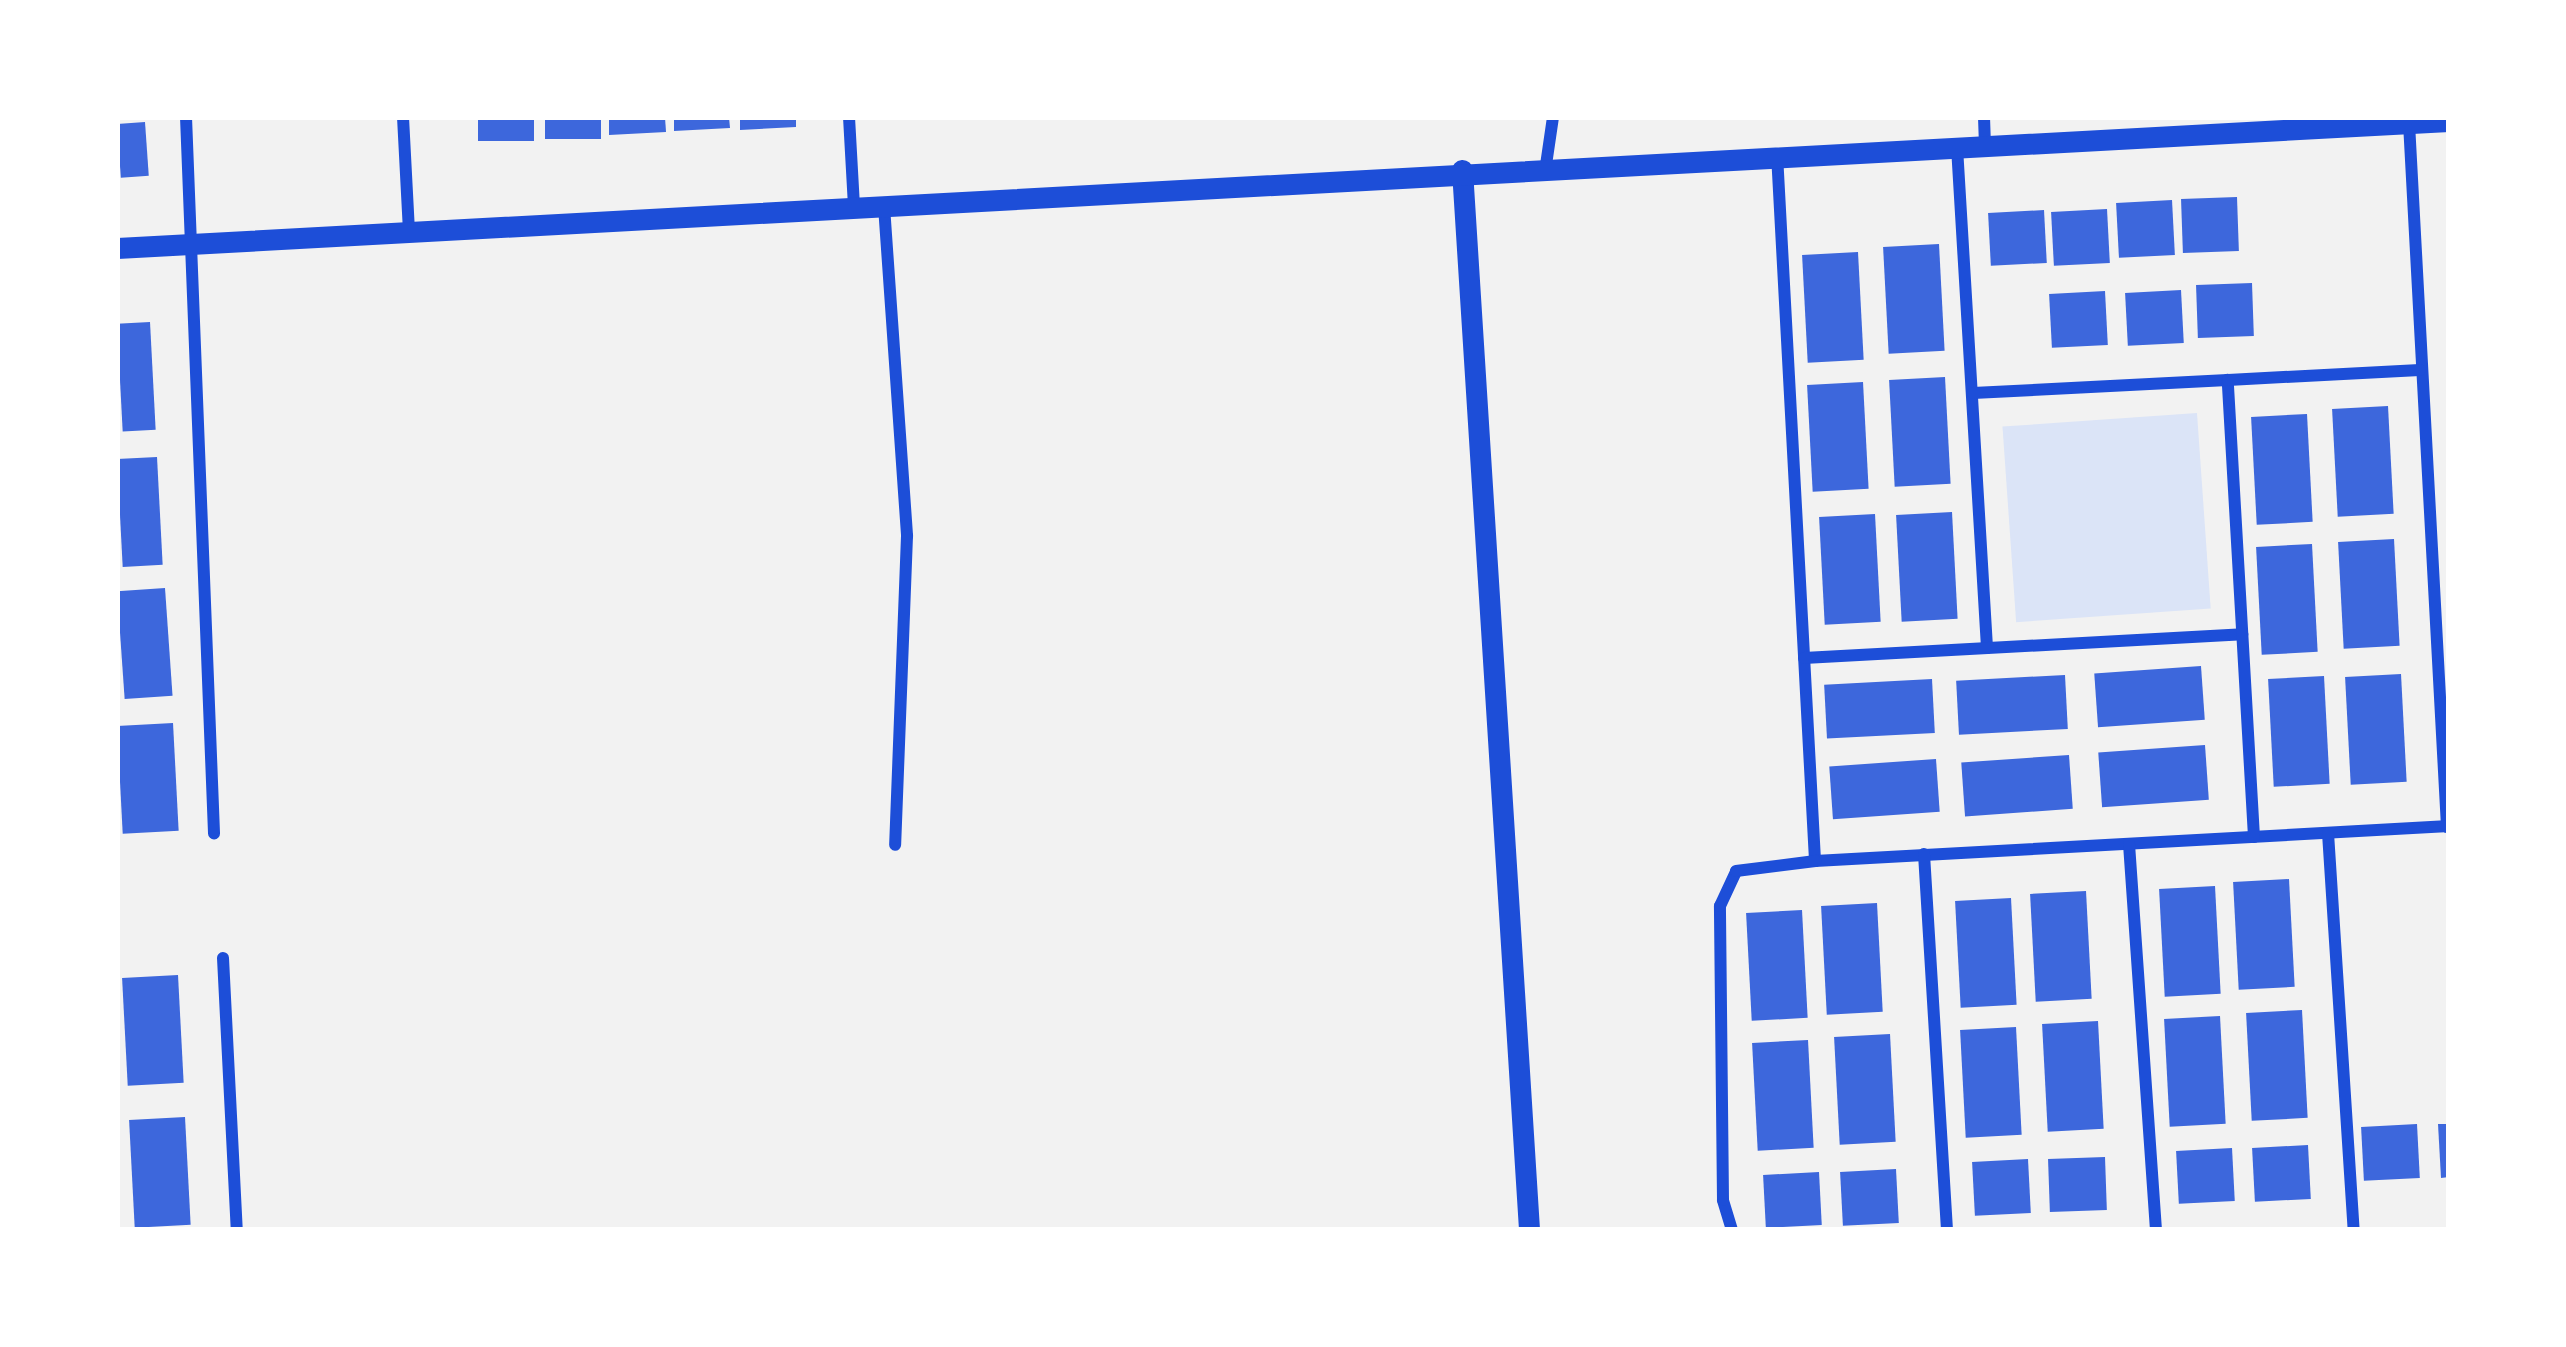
<!DOCTYPE html>
<style>
body{margin:0}
#map{position:relative;width:2566px;height:1347px;overflow:hidden;background:#f2f2f2;font-family:"Open Sans",sans-serif}
div>[style]{position:absolute}
[style*='--x']{left:calc(var(--x)*1px);top:calc(var(--y)*1px);width:calc(var(--w)*1px);rotate:calc(var(--a)*1deg)}
.green>*{inset:0;background:#dbe4f7;transform-origin:0 0}
.building>*{inset:0;background:#3d67dc;transform-origin:0 0}
.minor>*{height:12px;margin:-6px;padding:0 6px;transform-origin:6px;border-radius:6px;background:#1d4ed8}
.tertiary>*{height:21px;margin:-10.5px;padding:0 10.5px;transform-origin:10.5px;border-radius:10.5px;background:#1d4ed8}
span{translate:-50% -50%;white-space:nowrap;text-align:center;line-height:1.15;-webkit-text-stroke:10px #fff;paint-order:stroke}
.frame{position:absolute;inset:0;border:120px solid #fff;pointer-events:none}
</style>
<div id="map">
<div class="green">
<div style="left:2197px;top:413px;width:196px;height:195px;rotate:86deg"></div>
</div>
<div class="building">
<div style="left:478px;top:117px;width:56px;height:24px"></div>
<div style="left:545px;top:117px;width:56px;height:22px"></div>
<div style="clip-path:polygon(609px 117px,665px 117px,666px 132px,609px 135px)"></div>
<div style="clip-path:polygon(674px 117px,729px 117px,730px 128px,674px 131px)"></div>
<div style="clip-path:polygon(740px 117px,796px 117px,796px 127px,740px 130px)"></div>
<div style="left:145px;top:122px;width:54px;height:28px;rotate:86deg"></div>
<div style="left:2237px;top:197px;width:54px;height:56px;rotate:88deg"></div>
<div style="left:2172px;top:200px;width:55px;height:56px;rotate:87deg"></div>
<div style="left:2107px;top:209px;width:54px;height:56px;rotate:87deg"></div>
<div style="left:2044px;top:210px;width:53px;height:56px;rotate:87deg"></div>
<div style="left:1939px;top:244px;width:107px;height:56px;rotate:87deg"></div>
<div style="left:1858px;top:252px;width:108px;height:56px;rotate:87deg"></div>
<div style="left:2252px;top:283px;width:53px;height:56px;rotate:88deg"></div>
<div style="left:2181px;top:290px;width:53px;height:56px;rotate:87deg"></div>
<div style="left:2105px;top:291px;width:54px;height:56px;rotate:87deg"></div>
<div style="left:150px;top:322px;width:108px;height:33px;rotate:87deg"></div>
<div style="left:1945px;top:377px;width:107px;height:56px;rotate:87deg"></div>
<div style="left:1863px;top:382px;width:107px;height:56px;rotate:87deg"></div>
<div style="left:2388px;top:406px;width:108px;height:56px;rotate:87deg"></div>
<div style="left:2307px;top:414px;width:108px;height:56px;rotate:87deg"></div>
<div style="left:157px;top:457px;width:108px;height:40px;rotate:87deg"></div>
<div style="left:1952px;top:512px;width:107px;height:56px;rotate:87deg"></div>
<div style="left:1875px;top:514px;width:108px;height:56px;rotate:87deg"></div>
<div style="left:2394px;top:539px;width:107px;height:56px;rotate:87deg"></div>
<div style="left:2312px;top:544px;width:108px;height:56px;rotate:87deg"></div>
<div style="left:165px;top:588px;width:108px;height:48px;rotate:86deg"></div>
<div style="left:2201px;top:666px;width:54px;height:107px;rotate:86deg"></div>
<div style="left:2401px;top:674px;width:108px;height:56px;rotate:87deg"></div>
<div style="left:2065px;top:675px;width:54px;height:109px;rotate:87deg"></div>
<div style="left:2324px;top:676px;width:108px;height:56px;rotate:87deg"></div>
<div style="left:1932px;top:679px;width:54px;height:108px;rotate:87deg"></div>
<div style="left:173px;top:723px;width:108px;height:56px;rotate:87deg"></div>
<div style="left:2205px;top:745px;width:55px;height:107px;rotate:86deg"></div>
<div style="left:2069px;top:755px;width:54px;height:108px;rotate:86deg"></div>
<div style="left:1936px;top:759px;width:53px;height:107px;rotate:86deg"></div>
<div style="left:2289px;top:879px;width:108px;height:56px;rotate:87deg"></div>
<div style="left:2215px;top:886px;width:108px;height:56px;rotate:87deg"></div>
<div style="left:2086px;top:891px;width:108px;height:56px;rotate:87deg"></div>
<div style="left:2011px;top:898px;width:107px;height:56px;rotate:87deg"></div>
<div style="left:1877px;top:903px;width:109px;height:56px;rotate:87deg"></div>
<div style="left:1802px;top:910px;width:108px;height:56px;rotate:87deg"></div>
<div style="left:178px;top:975px;width:108px;height:56px;rotate:87deg"></div>
<div style="left:2302px;top:1010px;width:108px;height:56px;rotate:87deg"></div>
<div style="left:2220px;top:1016px;width:108px;height:56px;rotate:87deg"></div>
<div style="left:2098px;top:1021px;width:108px;height:56px;rotate:87deg"></div>
<div style="left:2016px;top:1027px;width:108px;height:56px;rotate:87deg"></div>
<div style="left:1890px;top:1034px;width:108px;height:56px;rotate:87deg"></div>
<div style="left:1808px;top:1040px;width:108px;height:56px;rotate:87deg"></div>
<div style="left:185px;top:1117px;width:108px;height:56px;rotate:87deg"></div>
<div style="left:2417px;top:1124px;width:54px;height:56px;rotate:87deg"></div>
<div style="clip-path:polygon(2438px 1124px,2449px 1124px,2449px 1177px,2441px 1178px)"></div>
<div style="left:2308px;top:1145px;width:54px;height:56px;rotate:87deg"></div>
<div style="left:2232px;top:1148px;width:53px;height:56px;rotate:87deg"></div>
<div style="left:2105px;top:1157px;width:53px;height:57px;rotate:88deg"></div>
<div style="left:2028px;top:1159px;width:54px;height:56px;rotate:87deg"></div>
<div style="left:1896px;top:1169px;width:54px;height:56px;rotate:87deg"></div>
<div style="left:1819px;top:1172px;width:53px;height:56px;rotate:87deg"></div>
</div>
<div class="minor">
<div style="--x:186;--y:117;--w:717;--a:87.76"></div>
<div style="--x:403;--y:117;--w:114;--a:87"></div>
<div style="--x:849;--y:117;--w:89;--a:86.8"></div>
<div style="--x:1984;--y:117;--w:27;--a:88"></div>
<div style="--x:2409;--y:123;--w:705;--a:86.91"></div>
<div style="--x:1957;--y:147;--w:502;--a:86.57"></div>
<div style="--x:1777;--y:154;--w:708;--a:86.92"></div>
<div style="--x:1815;--y:861;--w:635;--a:-3.16"></div>
<div style="--x:1546;--y:165;--w:49;--a:-81.7"></div>
<div style="--x:884;--y:206;--w:331;--a:86"></div>
<div style="--x:907;--y:536;--w:309;--a:92.2"></div>
<div style="--x:1973;--y:393;--w:255;--a:-2.9"></div>
<div style="--x:1804;--y:658;--w:439;--a:-3.1"></div>
<div style="--x:2328;--y:833;--w:398;--a:86.3"></div>
<div style="--x:2254;--y:837;--w:458;--a:-93.3"></div>
<div style="--x:2228;--y:380;--w:192;--a:-3"></div>
<div style="--x:2129;--y:844;--w:387;--a:86"></div>
<div style="--x:1924;--y:854;--w:377;--a:86.5"></div>
<div style="--x:223;--y:958;--w:272;--a:87.1"></div>
<div style="--x:1732;--y:1230;--w:31;--a:-107"></div>
<div style="--x:1723;--y:1200;--w:294;--a:-90.6"></div>
<div style="--x:1720;--y:906;--w:38;--a:-65"></div>
<div style="--x:1736;--y:871;--w:80;--a:-7.2"></div>
</div>
<div class="tertiary">
<div style="--x:1462;--y:170;--w:1062;--a:86.38"></div>
<div style="--x:117;--y:248;--w:2335;--a:-3.12"></div>
</div>
<div class="frame"></div>
</div>
